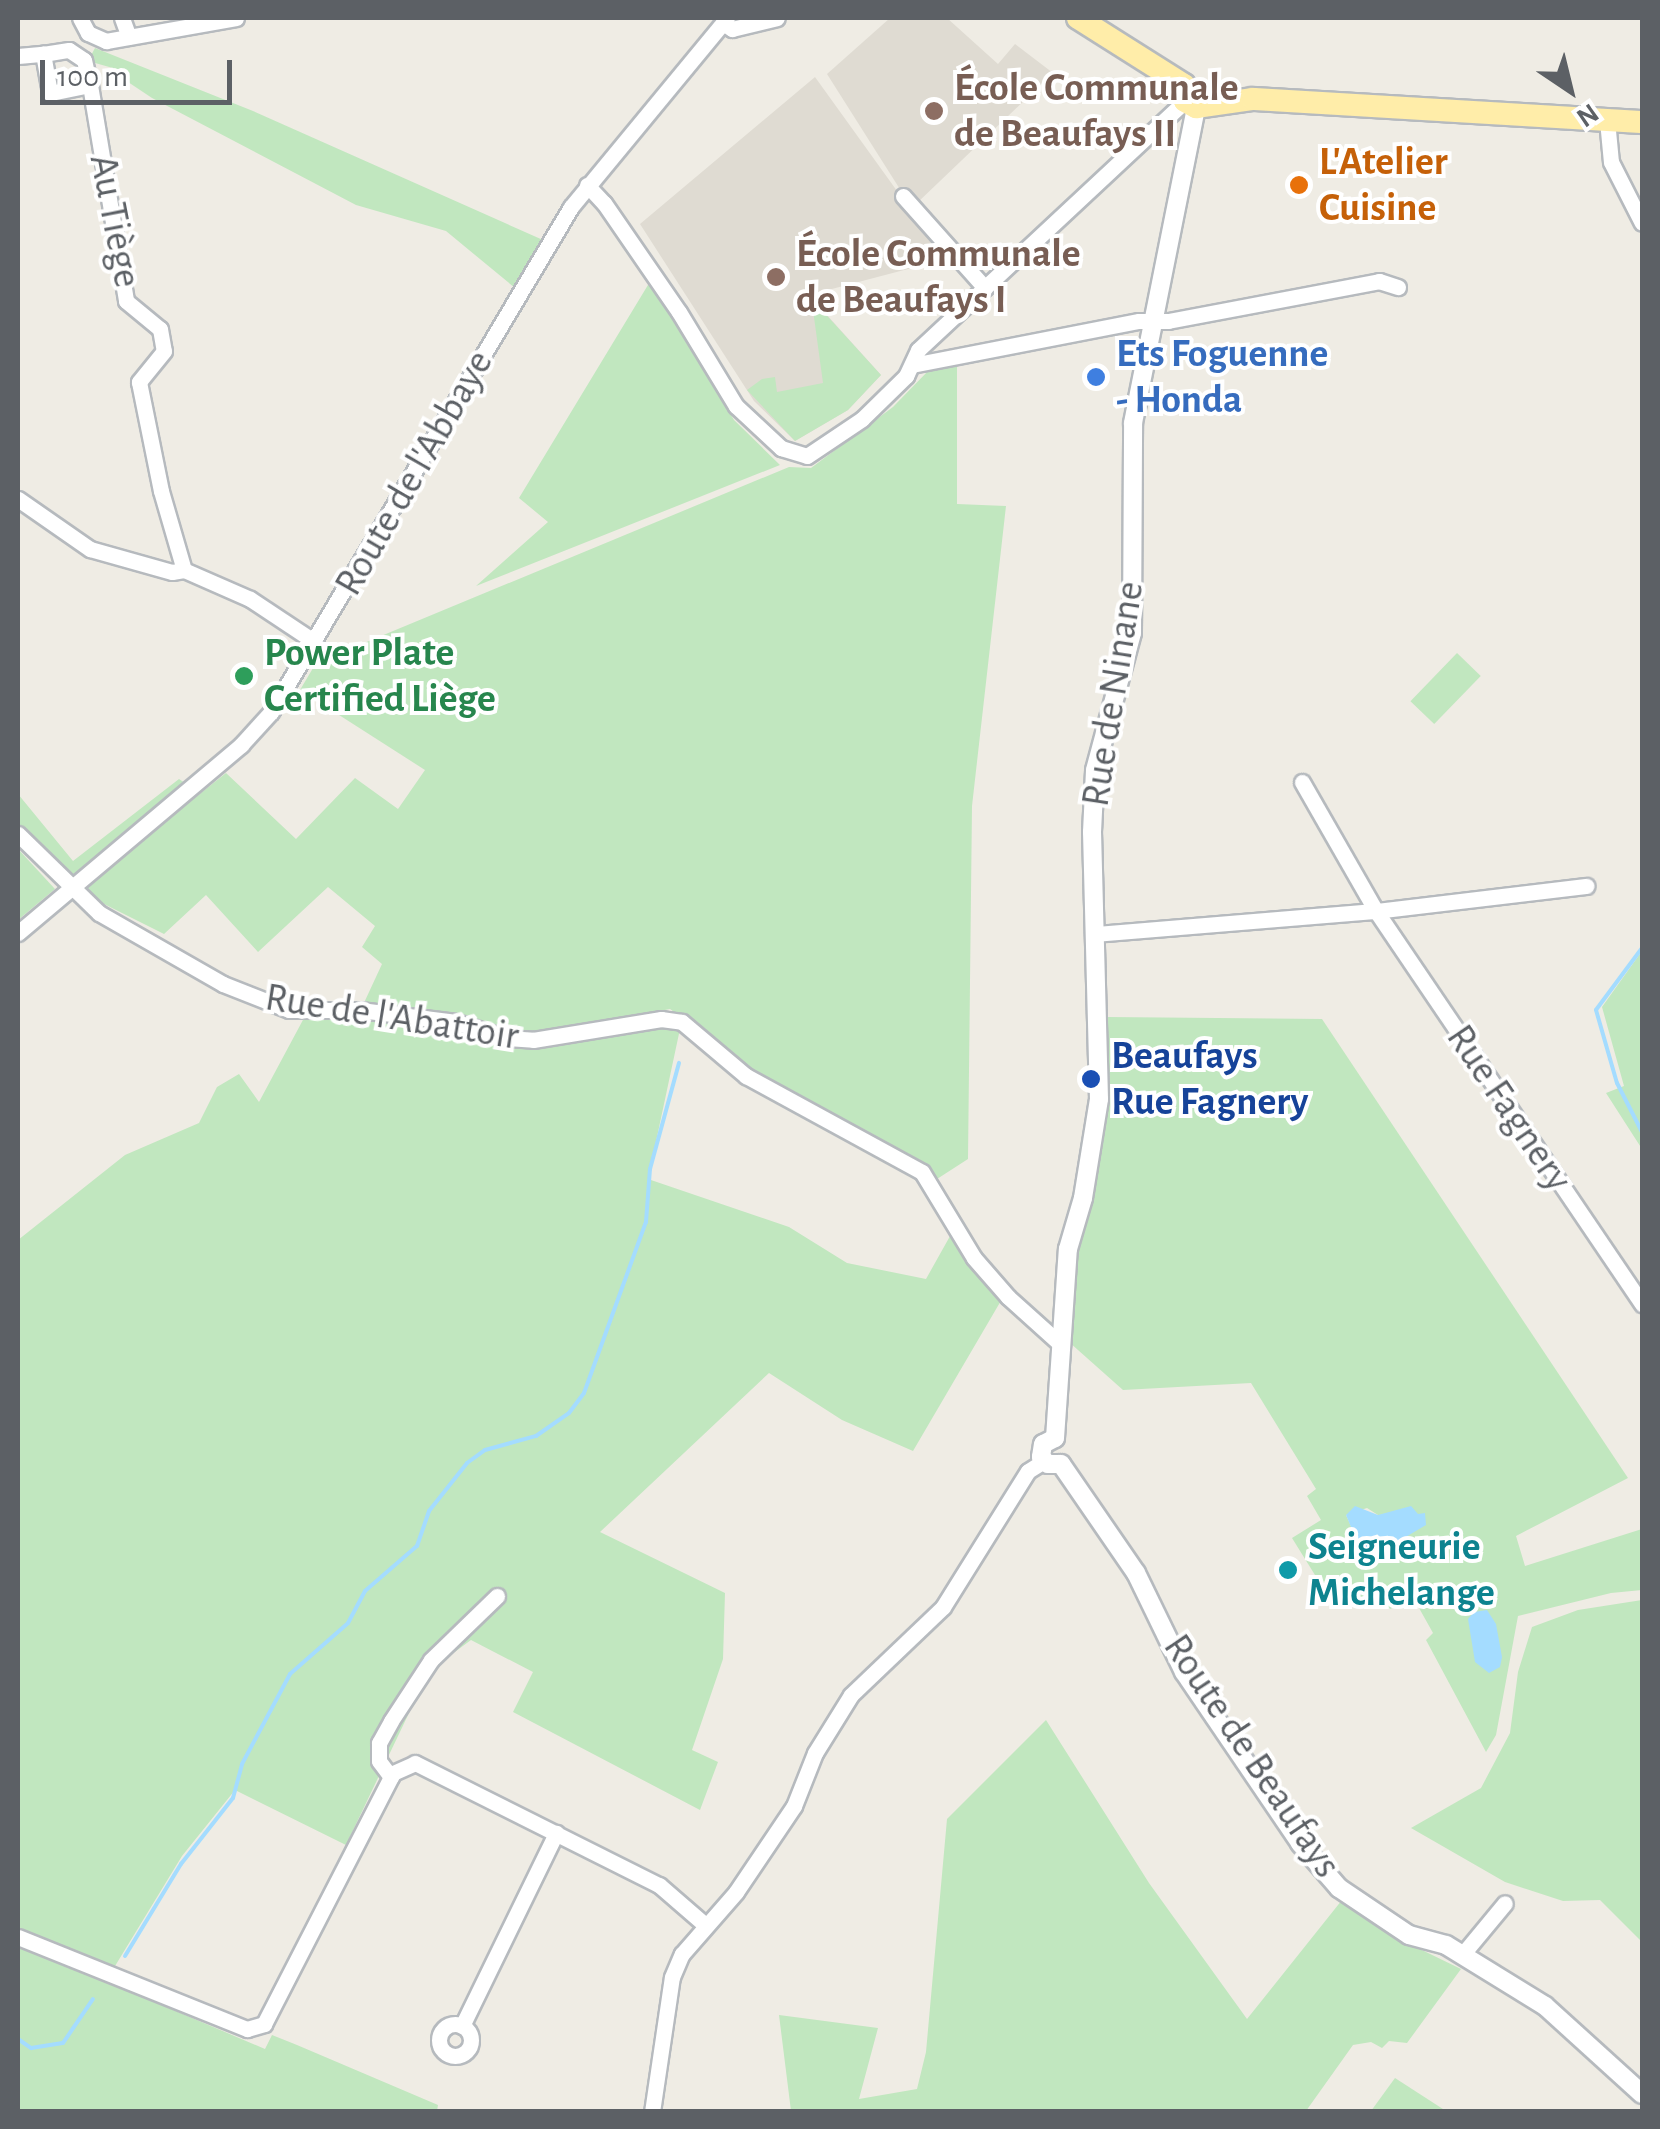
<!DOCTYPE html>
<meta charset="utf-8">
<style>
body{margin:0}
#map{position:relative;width:1660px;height:2129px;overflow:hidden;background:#efece4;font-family:"Alegreya Sans",sans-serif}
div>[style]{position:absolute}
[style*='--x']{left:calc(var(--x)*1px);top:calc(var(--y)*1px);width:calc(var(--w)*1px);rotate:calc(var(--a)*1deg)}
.education>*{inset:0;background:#dfdbd2}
.green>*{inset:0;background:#c1e7bf;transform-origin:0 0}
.water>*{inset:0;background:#a4dcff}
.stream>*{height:4px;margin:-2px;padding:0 2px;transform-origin:2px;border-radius:2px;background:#a4dcff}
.roads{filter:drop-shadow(2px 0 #b6babe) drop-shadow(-2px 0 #b6babe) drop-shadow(0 2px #b6babe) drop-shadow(0 -2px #b6babe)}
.minor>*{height:15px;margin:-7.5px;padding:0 7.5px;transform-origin:7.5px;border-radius:7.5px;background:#fff}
.minor>.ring{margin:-7.5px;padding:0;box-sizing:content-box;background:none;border:15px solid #fff;border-radius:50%}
.tertiary>*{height:18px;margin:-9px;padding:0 9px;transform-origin:9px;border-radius:9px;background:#fff}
.primary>*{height:22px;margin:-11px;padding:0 11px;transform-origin:11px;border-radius:11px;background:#ffeda9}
.dots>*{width:28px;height:28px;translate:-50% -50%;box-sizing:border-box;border:5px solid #fff;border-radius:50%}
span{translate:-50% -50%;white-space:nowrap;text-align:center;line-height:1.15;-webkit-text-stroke:8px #fff;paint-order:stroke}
.education-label{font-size:40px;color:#785e54;font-weight:700}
.left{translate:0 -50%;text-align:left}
.food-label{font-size:40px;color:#c56008;font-weight:700}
.street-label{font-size:40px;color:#5c6065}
.shop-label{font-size:40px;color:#366cbe;font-weight:700}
.leisure-label{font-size:40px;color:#27864d;font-weight:700}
.transit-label{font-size:40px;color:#164399;font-weight:700}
.culture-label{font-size:40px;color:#0d838f;font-weight:700}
.frame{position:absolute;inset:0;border:20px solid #5c6065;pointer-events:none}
.north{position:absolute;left:1520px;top:40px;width:100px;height:100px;-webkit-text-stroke:8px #fff;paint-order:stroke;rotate:145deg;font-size:28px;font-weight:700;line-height:40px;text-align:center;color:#5c6065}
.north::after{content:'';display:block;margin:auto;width:35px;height:45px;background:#5c6065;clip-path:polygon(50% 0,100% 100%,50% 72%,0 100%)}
.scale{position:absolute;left:40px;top:60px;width:192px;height:45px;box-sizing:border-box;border:5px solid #5c6065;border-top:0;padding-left:12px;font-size:30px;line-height:35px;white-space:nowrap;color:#5c6065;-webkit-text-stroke:8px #fff;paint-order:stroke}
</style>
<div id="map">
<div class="education">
<div style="clip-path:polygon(890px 18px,947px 18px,998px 64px,1015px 44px,1053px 73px,916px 204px,903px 194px,827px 74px)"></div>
<div style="clip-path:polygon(815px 77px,946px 259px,809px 295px,881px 375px,848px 410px,795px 441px,754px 401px,640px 224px)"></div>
</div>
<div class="green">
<div style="clip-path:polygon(95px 48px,253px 111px,543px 240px,515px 288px,446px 231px,356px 205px,152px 98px,128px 82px,127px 72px,88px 61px)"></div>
<div style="clip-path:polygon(651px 280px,734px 420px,780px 465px,476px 586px,548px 522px,519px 498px)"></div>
<div style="clip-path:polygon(819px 307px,881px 375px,848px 410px,795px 441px,747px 390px,762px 379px,775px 377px,777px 392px,823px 383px,813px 310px)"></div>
<div style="clip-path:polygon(957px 362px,957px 504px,1006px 506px,972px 806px,968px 1159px,937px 1179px,920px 1160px,768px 1080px,670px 1009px,526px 1036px,363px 1005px,382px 964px,362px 947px,375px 926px,328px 887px,258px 952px,206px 895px,164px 934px,78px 891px,226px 773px,296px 839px,355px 778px,398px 809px,425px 770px,300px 690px,316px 663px,789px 467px,811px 468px,893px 407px,929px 370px)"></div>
<div style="left:1457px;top:653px;width:33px;height:67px;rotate:44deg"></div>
<div style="clip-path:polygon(179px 779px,188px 785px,72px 879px,18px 825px,18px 794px,73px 861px)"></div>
<div style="clip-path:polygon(18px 849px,55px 889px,18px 920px)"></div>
<div style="clip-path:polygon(1642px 951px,1642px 1149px,1606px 1093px,1624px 1086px,1602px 1007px)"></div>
<div style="clip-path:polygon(evenodd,1108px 1017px,1322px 1019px,1628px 1478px,1516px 1536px,1525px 1566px,1642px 1529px,1642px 1590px,1611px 1593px,1518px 1616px,1496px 1735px,1486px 1752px,1426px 1640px,1433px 1633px,1419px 1608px,1430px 1596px,1411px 1607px,1407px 1601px,1390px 1609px,1384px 1601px,1366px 1609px,1348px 1601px,1333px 1604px,1292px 1538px,1321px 1520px,1307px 1496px,1316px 1489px,1251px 1383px,1123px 1390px,1069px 1342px,1078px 1243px,1097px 1176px,1106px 1106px,1108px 1017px,1367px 1508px,1378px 1515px,1419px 1514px,1362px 1551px,1346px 1515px,1367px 1508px)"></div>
<div style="clip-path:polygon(304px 1018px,372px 1018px,466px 1030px,516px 1044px,576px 1041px,662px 1024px,680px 1029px,648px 1179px,789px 1227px,847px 1263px,926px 1279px,954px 1229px,1002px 1299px,913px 1451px,842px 1420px,769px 1373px,600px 1532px,725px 1593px,723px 1659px,692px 1750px,718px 1762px,700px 1810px,513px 1712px,533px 1672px,471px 1640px,429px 1671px,346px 1845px,235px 1790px,182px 1856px,112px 1971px,18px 1932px,18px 1240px,125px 1155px,199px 1123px,217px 1087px,239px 1074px,259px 1102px)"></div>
<div style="clip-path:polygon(1642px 1600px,1642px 1942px,1600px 1900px,1563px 1901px,1505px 1882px,1411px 1828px,1481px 1788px,1510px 1733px,1518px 1672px,1532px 1627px,1578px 1610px)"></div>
<div style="clip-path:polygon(1046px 1720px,1149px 1883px,1247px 2019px,1342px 1900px,1391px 1935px,1461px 1969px,1407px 2043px,1389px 2041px,1382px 2048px,1371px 2042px,1353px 2045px,1306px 2111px,791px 2111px,779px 2015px,878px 2028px,859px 2099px,917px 2089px,926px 2052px,947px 1819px)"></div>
<div style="clip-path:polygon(18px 1944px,265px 2049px,272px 2035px,297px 2045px,438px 2105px,437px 2111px,18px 2111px)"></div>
<div style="clip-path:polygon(1395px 2078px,1446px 2111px,1371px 2111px)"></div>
</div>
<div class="water">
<div style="clip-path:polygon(1355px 1506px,1378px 1515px,1411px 1506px,1418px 1514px,1425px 1513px,1426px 1525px,1382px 1551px,1361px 1551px,1346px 1515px)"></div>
<div style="clip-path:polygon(1487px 1610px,1496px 1624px,1502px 1657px,1500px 1667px,1489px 1673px,1475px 1662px,1468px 1619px,1474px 1612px)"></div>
</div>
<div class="stream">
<div style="--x:1642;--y:948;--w:77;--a:126.6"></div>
<div style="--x:1596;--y:1010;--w:76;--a:74"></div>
<div style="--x:1617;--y:1083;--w:55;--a:63"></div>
<div style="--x:125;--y:1956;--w:108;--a:-58.7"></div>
<div style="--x:181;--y:1864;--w:84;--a:-51.8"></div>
<div style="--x:233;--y:1798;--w:35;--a:-75"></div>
<div style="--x:242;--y:1764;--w:102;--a:-61.9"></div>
<div style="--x:290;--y:1674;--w:77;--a:-41.3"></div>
<div style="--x:348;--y:1623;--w:36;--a:-62"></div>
<div style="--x:365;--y:1591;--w:69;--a:-40.9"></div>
<div style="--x:417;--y:1546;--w:37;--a:-71"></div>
<div style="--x:429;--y:1511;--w:61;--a:-51.6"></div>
<div style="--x:467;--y:1463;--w:22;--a:-36"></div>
<div style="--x:485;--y:1450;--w:53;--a:-15.4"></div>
<div style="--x:536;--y:1436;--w:40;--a:-34.9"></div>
<div style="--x:569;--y:1413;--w:25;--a:-53"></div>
<div style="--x:584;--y:1393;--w:182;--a:-70.1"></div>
<div style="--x:646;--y:1222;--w:53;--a:-85.7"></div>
<div style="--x:650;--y:1169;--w:110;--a:-74.7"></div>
<div style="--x:18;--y:2039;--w:16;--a:35"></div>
<div style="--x:31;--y:2048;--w:32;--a:-9"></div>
<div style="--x:63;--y:2043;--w:53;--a:-55.7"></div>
</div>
<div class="roads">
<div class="minor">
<div style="--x:80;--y:18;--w:17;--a:62"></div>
<div style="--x:88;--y:33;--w:20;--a:24"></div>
<div style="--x:106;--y:41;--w:132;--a:-10"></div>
<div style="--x:122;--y:18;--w:20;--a:70"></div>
<div style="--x:723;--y:23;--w:11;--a:34"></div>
<div style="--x:732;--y:29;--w:46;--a:-13.7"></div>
<div style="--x:18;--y:56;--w:25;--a:-5"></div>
<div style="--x:90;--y:85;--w:41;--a:168.7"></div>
<div style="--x:50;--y:93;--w:40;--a:-100"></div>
<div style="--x:43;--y:54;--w:26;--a:-9"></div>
<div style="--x:69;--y:50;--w:18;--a:34"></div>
<div style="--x:84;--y:60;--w:26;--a:77"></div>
<div style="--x:90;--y:85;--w:219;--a:80.5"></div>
<div style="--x:126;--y:301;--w:44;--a:39.5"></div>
<div style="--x:160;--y:329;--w:22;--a:80"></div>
<div style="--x:164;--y:351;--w:40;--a:129"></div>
<div style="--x:139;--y:382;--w:111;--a:78.6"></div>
<div style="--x:161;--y:491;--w:82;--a:73.8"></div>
<div style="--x:184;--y:570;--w:72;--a:23.7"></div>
<div style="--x:250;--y:599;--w:78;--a:33.5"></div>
<div style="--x:1607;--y:120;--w:42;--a:84.6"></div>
<div style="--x:1611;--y:162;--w:68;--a:63.1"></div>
<div style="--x:587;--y:185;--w:25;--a:47"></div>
<div style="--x:604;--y:203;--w:132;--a:55.5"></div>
<div style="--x:679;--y:312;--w:110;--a:58.8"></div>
<div style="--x:736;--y:406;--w:62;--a:43"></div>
<div style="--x:781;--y:448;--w:27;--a:17"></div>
<div style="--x:807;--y:456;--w:66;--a:-33.9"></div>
<div style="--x:862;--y:419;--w:62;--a:-44.3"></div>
<div style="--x:906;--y:376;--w:29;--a:-65"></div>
<div style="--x:918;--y:350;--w:365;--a:-43"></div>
<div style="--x:903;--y:196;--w:123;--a:48.3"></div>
<div style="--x:912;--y:365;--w:231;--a:-11"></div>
<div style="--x:1139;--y:321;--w:29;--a:0"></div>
<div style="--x:1168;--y:321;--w:215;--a:-10.7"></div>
<div style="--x:1379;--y:281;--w:20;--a:18"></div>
<div style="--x:18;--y:499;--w:88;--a:34.8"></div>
<div style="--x:90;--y:549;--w:85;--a:15.7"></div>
<div style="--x:172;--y:572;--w:12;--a:-9"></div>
<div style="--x:1302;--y:782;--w:149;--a:60.2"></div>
<div style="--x:1376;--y:911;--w:475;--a:55.9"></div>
<div style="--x:18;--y:834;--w:113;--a:44.3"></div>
<div style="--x:99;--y:913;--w:143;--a:29.8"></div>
<div style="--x:223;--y:984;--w:71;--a:21.5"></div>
<div style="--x:289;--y:1010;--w:71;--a:0"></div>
<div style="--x:360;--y:1010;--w:97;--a:7.1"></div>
<div style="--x:456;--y:1022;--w:53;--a:17.4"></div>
<div style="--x:507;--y:1038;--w:26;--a:4"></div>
<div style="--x:533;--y:1040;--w:130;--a:-9.3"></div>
<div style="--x:661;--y:1019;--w:21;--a:8"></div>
<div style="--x:682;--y:1022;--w:84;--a:40.2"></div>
<div style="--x:746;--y:1076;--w:200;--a:28.6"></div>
<div style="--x:922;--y:1172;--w:100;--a:58.8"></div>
<div style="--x:974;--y:1258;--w:52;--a:48.9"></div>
<div style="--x:1008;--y:1297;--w:69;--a:42"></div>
<div style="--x:18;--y:933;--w:292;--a:-40.1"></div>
<div style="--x:241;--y:745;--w:45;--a:-47.7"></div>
<div style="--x:271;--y:712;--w:587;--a:-59.29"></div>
<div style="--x:571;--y:207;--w:245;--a:-50.5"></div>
<div style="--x:1095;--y:934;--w:282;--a:-4.7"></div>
<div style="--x:1376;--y:911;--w:212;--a:-6.8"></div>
<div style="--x:391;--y:1777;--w:20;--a:-127"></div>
<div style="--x:379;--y:1761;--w:18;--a:-90"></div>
<div style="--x:379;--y:1743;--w:25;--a:-61"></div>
<div style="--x:391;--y:1721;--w:73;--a:-56.7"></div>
<div style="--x:431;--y:1660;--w:92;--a:-44.1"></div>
<div style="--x:18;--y:1937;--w:247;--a:21.9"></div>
<div style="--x:247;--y:2029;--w:18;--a:-16"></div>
<div style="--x:264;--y:2024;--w:282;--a:-62.8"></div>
<div style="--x:393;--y:1773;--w:24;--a:-24"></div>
<div style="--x:415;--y:1763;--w:273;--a:26.6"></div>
<div style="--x:659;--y:1885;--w:60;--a:40.9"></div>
<div style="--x:1462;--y:1955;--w:67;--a:-50.4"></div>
<div class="ring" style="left:439px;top:2024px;width:17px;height:17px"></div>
<div style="--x:462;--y:2026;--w:215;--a:-64"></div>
<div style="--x:652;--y:2112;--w:136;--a:-81.6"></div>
<div style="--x:672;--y:1977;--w:25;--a:-67"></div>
<div style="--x:682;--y:1954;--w:82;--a:-48.9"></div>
<div style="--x:736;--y:1892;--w:104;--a:-56"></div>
<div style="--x:794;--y:1806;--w:57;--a:-68.4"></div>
<div style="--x:815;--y:1753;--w:68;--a:-58.2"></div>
<div style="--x:851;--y:1695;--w:127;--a:-43.7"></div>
<div style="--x:943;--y:1607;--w:160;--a:-58"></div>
<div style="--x:1028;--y:1471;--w:19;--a:-32"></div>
</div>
<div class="tertiary">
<div style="--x:1055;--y:1438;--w:189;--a:-86.1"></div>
<div style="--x:1068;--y:1249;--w:53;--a:-73.6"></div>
<div style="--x:1083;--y:1198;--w:100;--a:-80.8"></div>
<div style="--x:1099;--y:1099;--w:267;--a:-91.5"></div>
<div style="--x:1092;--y:832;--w:62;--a:-87.2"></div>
<div style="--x:1095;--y:770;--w:142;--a:-74.9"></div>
<div style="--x:1132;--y:633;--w:210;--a:-89.7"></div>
<div style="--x:1133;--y:423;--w:322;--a:-78.7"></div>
<div style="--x:1055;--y:1438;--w:13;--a:153"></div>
<div style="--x:1043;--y:1444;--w:13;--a:99"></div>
<div style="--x:1041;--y:1457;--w:10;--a:45"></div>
<div style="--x:1048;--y:1464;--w:13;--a:0"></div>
<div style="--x:1061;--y:1464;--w:132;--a:55.5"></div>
<div style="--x:1136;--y:1573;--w:110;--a:64.1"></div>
<div style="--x:1184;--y:1672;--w:207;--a:55.8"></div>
<div style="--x:1300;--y:1843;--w:60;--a:49.1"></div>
<div style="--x:1339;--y:1888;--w:84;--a:33.9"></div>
<div style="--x:1409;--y:1935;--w:38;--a:15"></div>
<div style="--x:1446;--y:1945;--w:116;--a:31.6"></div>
<div style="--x:1545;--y:2006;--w:131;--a:42.2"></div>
</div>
<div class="primary">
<div style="--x:1078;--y:18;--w:125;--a:32.3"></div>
<div style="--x:1184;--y:85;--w:16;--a:86"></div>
<div style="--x:1185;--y:101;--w:13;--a:29"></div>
<div style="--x:1196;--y:107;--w:58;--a:-8"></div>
<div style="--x:1253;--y:99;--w:390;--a:3.4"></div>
</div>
</div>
<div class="dots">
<div style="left:934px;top:111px;background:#8d6e63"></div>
<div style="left:1299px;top:185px;background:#e8710a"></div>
<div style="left:776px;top:277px;background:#8d6e63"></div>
<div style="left:1096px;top:377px;background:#3f7fe0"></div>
<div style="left:244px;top:676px;background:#2e9e5b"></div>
<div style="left:1091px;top:1079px;background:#1a4fb4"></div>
<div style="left:1288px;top:1570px;background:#0f9aa8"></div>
</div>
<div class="education-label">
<span class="left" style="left:954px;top:111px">École Communale<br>de Beaufays II</span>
<span class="left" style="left:796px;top:277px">École Communale<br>de Beaufays I</span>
</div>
<div class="food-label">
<span class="left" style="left:1319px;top:185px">L'Atelier<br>Cuisine</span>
</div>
<div class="street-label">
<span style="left:115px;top:221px;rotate:79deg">Au Tiège</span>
<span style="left:414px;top:473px;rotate:-60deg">Route de l'Abbaye</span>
<span style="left:1113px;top:694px;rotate:-81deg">Rue de Ninane</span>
<span style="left:392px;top:1017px;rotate:9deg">Rue de l'Abattoir</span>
<span style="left:1509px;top:1108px;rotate:56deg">Rue Fagnery</span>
<span style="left:1252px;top:1756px;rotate:56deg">Route de Beaufays</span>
</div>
<div class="shop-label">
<span class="left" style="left:1116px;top:377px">Ets Foguenne<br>- Honda</span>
</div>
<div class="leisure-label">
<span class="left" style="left:264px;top:676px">Power Plate<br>Certified Liège</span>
</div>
<div class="transit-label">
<span class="left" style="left:1111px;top:1079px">Beaufays<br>Rue Fagnery</span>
</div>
<div class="culture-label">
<span class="left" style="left:1308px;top:1570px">Seigneurie<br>Michelange</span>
</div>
<div class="frame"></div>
<div class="north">N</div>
<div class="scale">100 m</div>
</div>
